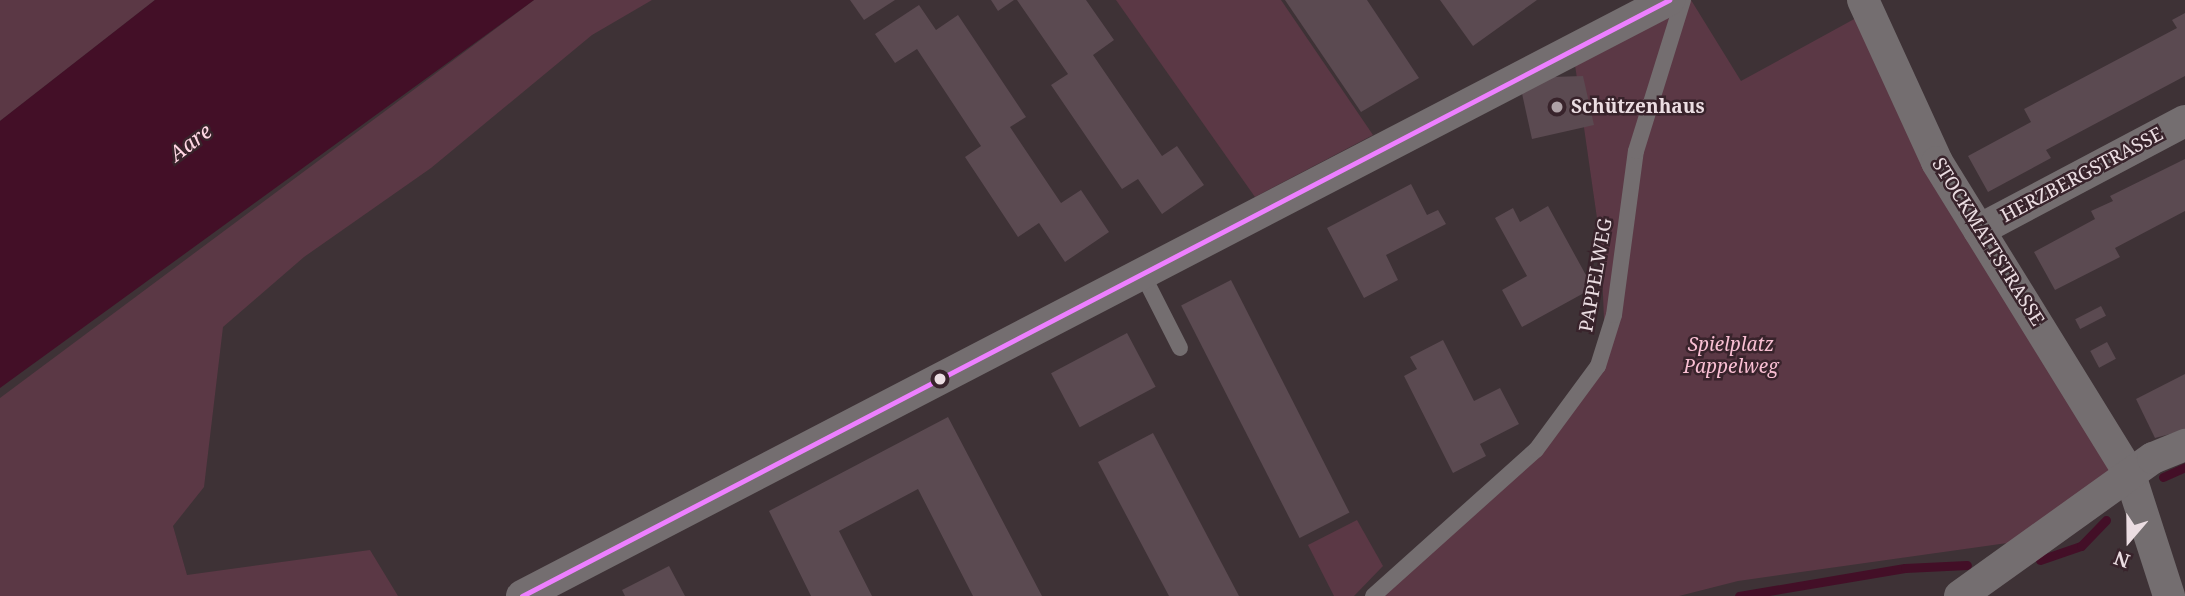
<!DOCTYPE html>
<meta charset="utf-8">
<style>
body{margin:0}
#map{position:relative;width:2185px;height:596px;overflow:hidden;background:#3e3236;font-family:"Noto Serif",serif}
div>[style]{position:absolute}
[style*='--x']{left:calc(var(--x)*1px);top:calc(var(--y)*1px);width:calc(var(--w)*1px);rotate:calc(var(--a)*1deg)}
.green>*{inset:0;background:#5b3845}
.water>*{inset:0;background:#430f27}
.stream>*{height:9px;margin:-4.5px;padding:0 4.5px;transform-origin:4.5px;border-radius:4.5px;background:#430f27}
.building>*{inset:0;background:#5b4a51;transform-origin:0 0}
.lane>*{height:16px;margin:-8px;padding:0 8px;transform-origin:8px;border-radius:8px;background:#746e70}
.street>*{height:32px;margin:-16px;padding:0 16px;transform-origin:16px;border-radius:16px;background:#746e70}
.bus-1>*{height:5px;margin:-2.5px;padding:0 2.5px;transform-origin:2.5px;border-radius:2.5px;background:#ed80ff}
.dots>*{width:19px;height:19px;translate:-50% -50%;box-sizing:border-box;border:4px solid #38232b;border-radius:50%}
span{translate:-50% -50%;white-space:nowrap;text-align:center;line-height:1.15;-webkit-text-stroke:5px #38232b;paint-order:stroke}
.poi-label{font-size:19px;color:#ebdde2;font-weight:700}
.left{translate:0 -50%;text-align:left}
.street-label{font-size:19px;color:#ebdde2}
.park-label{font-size:19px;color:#f9bfd3;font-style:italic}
.water-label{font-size:21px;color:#ffd7e4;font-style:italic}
.north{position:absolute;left:2094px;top:505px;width:70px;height:70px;-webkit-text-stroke:5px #38232b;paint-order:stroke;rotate:200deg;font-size:19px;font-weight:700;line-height:28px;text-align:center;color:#ebdde2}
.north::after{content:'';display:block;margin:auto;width:24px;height:32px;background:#ebdde2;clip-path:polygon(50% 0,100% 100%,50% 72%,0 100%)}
</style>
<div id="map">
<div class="green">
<div style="clip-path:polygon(0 0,155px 0,0 121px)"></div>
<div style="clip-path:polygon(534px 0,652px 0,592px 35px,431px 168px,304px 257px,223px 327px,204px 487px,173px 526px,187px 575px,370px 550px,398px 596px,0 596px,0 398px)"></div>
<div style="clip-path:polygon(1116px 0,1281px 0,1373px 135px,1255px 197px)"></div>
<div style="clip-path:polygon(1669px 0,1691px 0,1741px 81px,1867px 12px,2130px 475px,2050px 537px,1738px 581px,1679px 596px,1373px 596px,1536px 450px,1605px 344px,1601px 246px,1573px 51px)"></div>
<div style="clip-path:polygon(1357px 520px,1383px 566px,1354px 596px,1334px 596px,1308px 545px)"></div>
</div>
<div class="water">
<div style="clip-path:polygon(155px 0,534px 0,0 388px,0 121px)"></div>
</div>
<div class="stream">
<div style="--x:2163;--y:477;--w:24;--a:-24"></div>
<div style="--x:2040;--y:560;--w:43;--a:-18.9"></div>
<div style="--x:2081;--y:546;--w:36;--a:-46"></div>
<div style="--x:1739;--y:596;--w:168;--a:-9.6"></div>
<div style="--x:1905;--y:568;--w:62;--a:-2.8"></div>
</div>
<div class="building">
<div style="clip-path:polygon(850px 0,895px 0,864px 20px)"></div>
<div style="clip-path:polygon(991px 0,1014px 0,998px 11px)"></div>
<div style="clip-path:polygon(1017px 0,1086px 0,1114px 40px,1093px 55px,1162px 156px,1177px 146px,1204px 185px,1162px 214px,1138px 179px,1122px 189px,1051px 85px,1068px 74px)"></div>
<div style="clip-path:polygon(1285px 0,1367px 0,1419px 78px,1361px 112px)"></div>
<div style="clip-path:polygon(1440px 0,1537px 0,1473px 46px)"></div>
<div style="clip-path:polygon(919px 5px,936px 30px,958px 15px,1026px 117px,1010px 127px,1061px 203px,1081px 190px,1109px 232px,1065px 262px,1039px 223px,1018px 237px,965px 157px,981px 146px,917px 49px,895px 63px,875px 34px)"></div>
<div style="clip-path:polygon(2185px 13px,2185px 76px,2046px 150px,2051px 158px,1988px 192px,1968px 156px,2031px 122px,2024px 109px,2177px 28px,2172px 20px)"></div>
<div style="clip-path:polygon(1583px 76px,1594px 125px,1532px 139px,1521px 89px,1552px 77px)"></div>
<div style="clip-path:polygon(2185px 159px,2185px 211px,2115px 248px,2120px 257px,2055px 290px,2034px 252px,2095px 219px,2091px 211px,2113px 201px,2110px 196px)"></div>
<div style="clip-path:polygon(1411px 184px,1427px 215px,1438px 210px,1446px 224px,1386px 255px,1398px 280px,1364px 298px,1327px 228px)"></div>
<div style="clip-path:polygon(1548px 206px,1593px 288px,1522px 327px,1502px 290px,1527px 276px,1495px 218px,1513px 208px,1520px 222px)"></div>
<div style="left:1231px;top:280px;width:261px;height:56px;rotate:63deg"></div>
<div style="left:2101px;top:306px;width:11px;height:29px;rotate:63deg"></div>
<div style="left:1127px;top:333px;width:61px;height:86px;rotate:62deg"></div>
<div style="clip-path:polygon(1443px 340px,1474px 401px,1500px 388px,1519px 424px,1480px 444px,1486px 456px,1453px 473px,1404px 376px,1417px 369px,1410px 357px)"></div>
<div style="left:2107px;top:342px;width:19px;height:19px;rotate:62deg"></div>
<div style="clip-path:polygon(2185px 374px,2185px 430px,2155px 438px,2136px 399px)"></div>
<div style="clip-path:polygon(948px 417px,1042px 596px,973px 596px,918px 489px,839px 531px,872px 596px,811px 596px,769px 511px)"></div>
<div style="clip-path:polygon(1153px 433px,1239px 596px,1169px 596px,1098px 462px)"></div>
<div style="clip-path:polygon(669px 566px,685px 596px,625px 596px,622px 590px)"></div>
</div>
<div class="lane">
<div style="--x:1142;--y:273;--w:84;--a:63.1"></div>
<div style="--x:1373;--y:596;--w:219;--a:-41.9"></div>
<div style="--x:1536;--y:450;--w:104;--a:-53.6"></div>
<div style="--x:1598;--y:366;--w:53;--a:-72.6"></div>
<div style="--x:1614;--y:315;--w:165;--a:-82.4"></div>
<div style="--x:1636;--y:151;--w:158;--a:-72.7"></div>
</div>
<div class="street">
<div style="--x:1863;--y:0;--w:178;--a:65.4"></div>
<div style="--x:1937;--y:162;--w:368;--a:58.3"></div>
<div style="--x:2130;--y:475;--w:127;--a:72.1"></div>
<div style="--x:1979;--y:230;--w:233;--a:-27.9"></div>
<div style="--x:522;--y:596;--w:1293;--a:-27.46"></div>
<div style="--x:1960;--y:596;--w:237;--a:-35.6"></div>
<div style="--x:2153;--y:458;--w:35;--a:-22"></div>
</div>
<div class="bus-1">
<div style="--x:522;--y:596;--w:1293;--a:-27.46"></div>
</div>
<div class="dots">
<div style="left:1557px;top:107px;background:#aea1a6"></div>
<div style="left:940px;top:379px;background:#ebdde2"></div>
</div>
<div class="poi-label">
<span class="left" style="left:1571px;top:107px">Schützenhaus</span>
</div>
<div class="street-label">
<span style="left:2082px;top:175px;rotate:-28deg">HERZBERGSTRASSE</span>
<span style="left:1988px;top:242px;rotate:58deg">STOCKMATTSTRASSE</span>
<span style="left:1596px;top:275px;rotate:-80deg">PAPPELWEG</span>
</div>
<div class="park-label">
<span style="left:1731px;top:356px">Spielplatz<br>Pappelweg</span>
</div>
<div class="water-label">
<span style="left:190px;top:142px;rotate:-37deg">Aare</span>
</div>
<div class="north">N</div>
</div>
